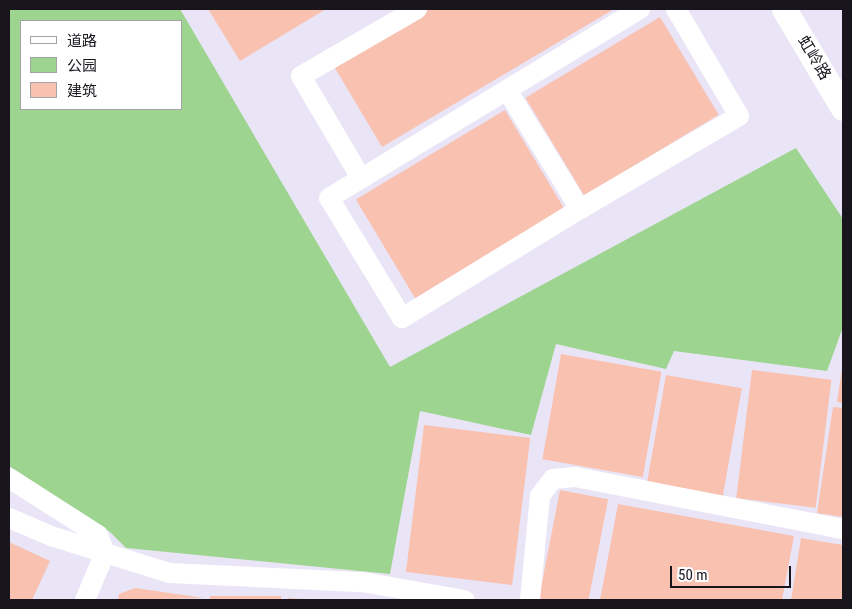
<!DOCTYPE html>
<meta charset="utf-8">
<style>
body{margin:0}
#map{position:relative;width:852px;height:609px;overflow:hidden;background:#eae5f6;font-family:"Roboto Condensed","Noto Sans SC",sans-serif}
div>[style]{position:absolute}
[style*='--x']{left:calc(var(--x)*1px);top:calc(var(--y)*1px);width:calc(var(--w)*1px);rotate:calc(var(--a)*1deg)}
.green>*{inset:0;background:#9dd490}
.building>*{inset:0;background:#f8c1b0;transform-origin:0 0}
.minor>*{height:20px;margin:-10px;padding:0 10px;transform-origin:10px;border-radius:10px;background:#fff}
.major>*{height:25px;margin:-12.5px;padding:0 12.5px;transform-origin:12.5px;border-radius:12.5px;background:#fff}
span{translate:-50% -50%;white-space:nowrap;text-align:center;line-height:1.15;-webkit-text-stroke:5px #fff;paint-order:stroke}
.street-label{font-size:16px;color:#18161c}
.frame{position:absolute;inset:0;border:10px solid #18161c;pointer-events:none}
.legend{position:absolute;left:20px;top:20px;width:162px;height:90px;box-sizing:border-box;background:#fff;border:1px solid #a3a2a4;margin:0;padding:6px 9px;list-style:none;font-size:15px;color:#18161c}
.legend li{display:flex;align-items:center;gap:10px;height:25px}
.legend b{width:25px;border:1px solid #a3a2a4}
.scale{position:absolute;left:670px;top:566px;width:121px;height:22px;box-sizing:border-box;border:2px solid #18161c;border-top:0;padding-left:6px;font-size:15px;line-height:18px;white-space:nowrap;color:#18161c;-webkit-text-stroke:4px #fff;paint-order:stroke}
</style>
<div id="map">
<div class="green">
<div style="clip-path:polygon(evenodd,9px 9px,180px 9px,390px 367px,796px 148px,843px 219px,843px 327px,827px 371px,674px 351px,666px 369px,556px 344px,531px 435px,420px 411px,390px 574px,126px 548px,110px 532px,9px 466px,9px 9px,21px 21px,181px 21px,181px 109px,21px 109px,21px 21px)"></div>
</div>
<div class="building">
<div style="clip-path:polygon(208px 9px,326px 9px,240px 61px)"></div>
<div style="clip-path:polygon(424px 9px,614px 9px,382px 147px,332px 63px)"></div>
<div style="left:660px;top:17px;width:114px;height:157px;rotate:59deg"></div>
<div style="left:505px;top:110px;width:115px;height:174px;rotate:59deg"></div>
<div style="left:561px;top:354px;width:102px;height:107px;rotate:10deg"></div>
<div style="clip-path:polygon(842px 369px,843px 369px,843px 403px,837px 402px)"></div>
<div style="left:752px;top:370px;width:80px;height:129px;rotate:7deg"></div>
<div style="left:666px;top:375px;width:77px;height:109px;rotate:10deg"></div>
<div style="clip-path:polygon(833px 407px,843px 408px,843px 517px,817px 513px)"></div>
<div style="left:424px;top:425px;width:107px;height:148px;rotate:7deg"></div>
<div style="left:560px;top:490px;width:49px;height:112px;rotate:11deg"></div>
<div style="clip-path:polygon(618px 504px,794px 536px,782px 600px,600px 600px)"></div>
<div style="clip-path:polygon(801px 538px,843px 545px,843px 600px,791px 600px)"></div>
<div style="clip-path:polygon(9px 542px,50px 561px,32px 600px,9px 600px)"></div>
<div style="clip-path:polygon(135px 588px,204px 598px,118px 600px,119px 594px)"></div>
<div style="left:210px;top:596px;width:71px;height:4px"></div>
<div style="clip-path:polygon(288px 598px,302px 599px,302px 600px,288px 600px)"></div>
</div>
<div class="minor">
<div style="--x:507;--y:90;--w:140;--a:58.5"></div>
<div style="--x:580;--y:209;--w:209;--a:148.5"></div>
<div style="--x:402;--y:318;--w:140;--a:-121.3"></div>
<div style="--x:329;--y:198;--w:364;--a:-31.3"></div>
<div style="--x:361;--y:178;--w:118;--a:-120.5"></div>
<div style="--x:301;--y:76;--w:134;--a:-30"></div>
<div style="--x:580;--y:209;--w:184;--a:-30.3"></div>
<div style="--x:739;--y:116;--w:124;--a:-120.5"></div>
<div style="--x:9;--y:478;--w:106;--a:32.6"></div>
<div style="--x:98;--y:535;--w:19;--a:69"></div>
<div style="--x:105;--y:553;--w:51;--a:113.1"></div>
<div style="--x:9;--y:518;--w:46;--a:23.2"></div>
<div style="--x:51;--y:536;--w:124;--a:17.4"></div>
<div style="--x:169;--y:573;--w:194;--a:2.7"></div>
<div style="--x:363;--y:582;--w:103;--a:10.1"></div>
<div style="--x:530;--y:600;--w:104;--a:-84.5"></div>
<div style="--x:540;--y:496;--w:21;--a:-53"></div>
<div style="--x:553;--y:479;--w:22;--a:-5"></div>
<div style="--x:575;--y:477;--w:273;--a:11"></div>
</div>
<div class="major">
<div style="--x:784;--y:9;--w:115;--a:59.2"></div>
</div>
<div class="street-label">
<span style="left:814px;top:58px;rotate:59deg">虹岭路</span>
</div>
<div class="frame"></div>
<ul class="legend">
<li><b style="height:6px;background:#fff"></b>道路</li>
<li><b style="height:14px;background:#9dd490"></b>公园</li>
<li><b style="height:14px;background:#f8c1b0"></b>建筑</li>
</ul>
<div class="scale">50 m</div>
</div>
